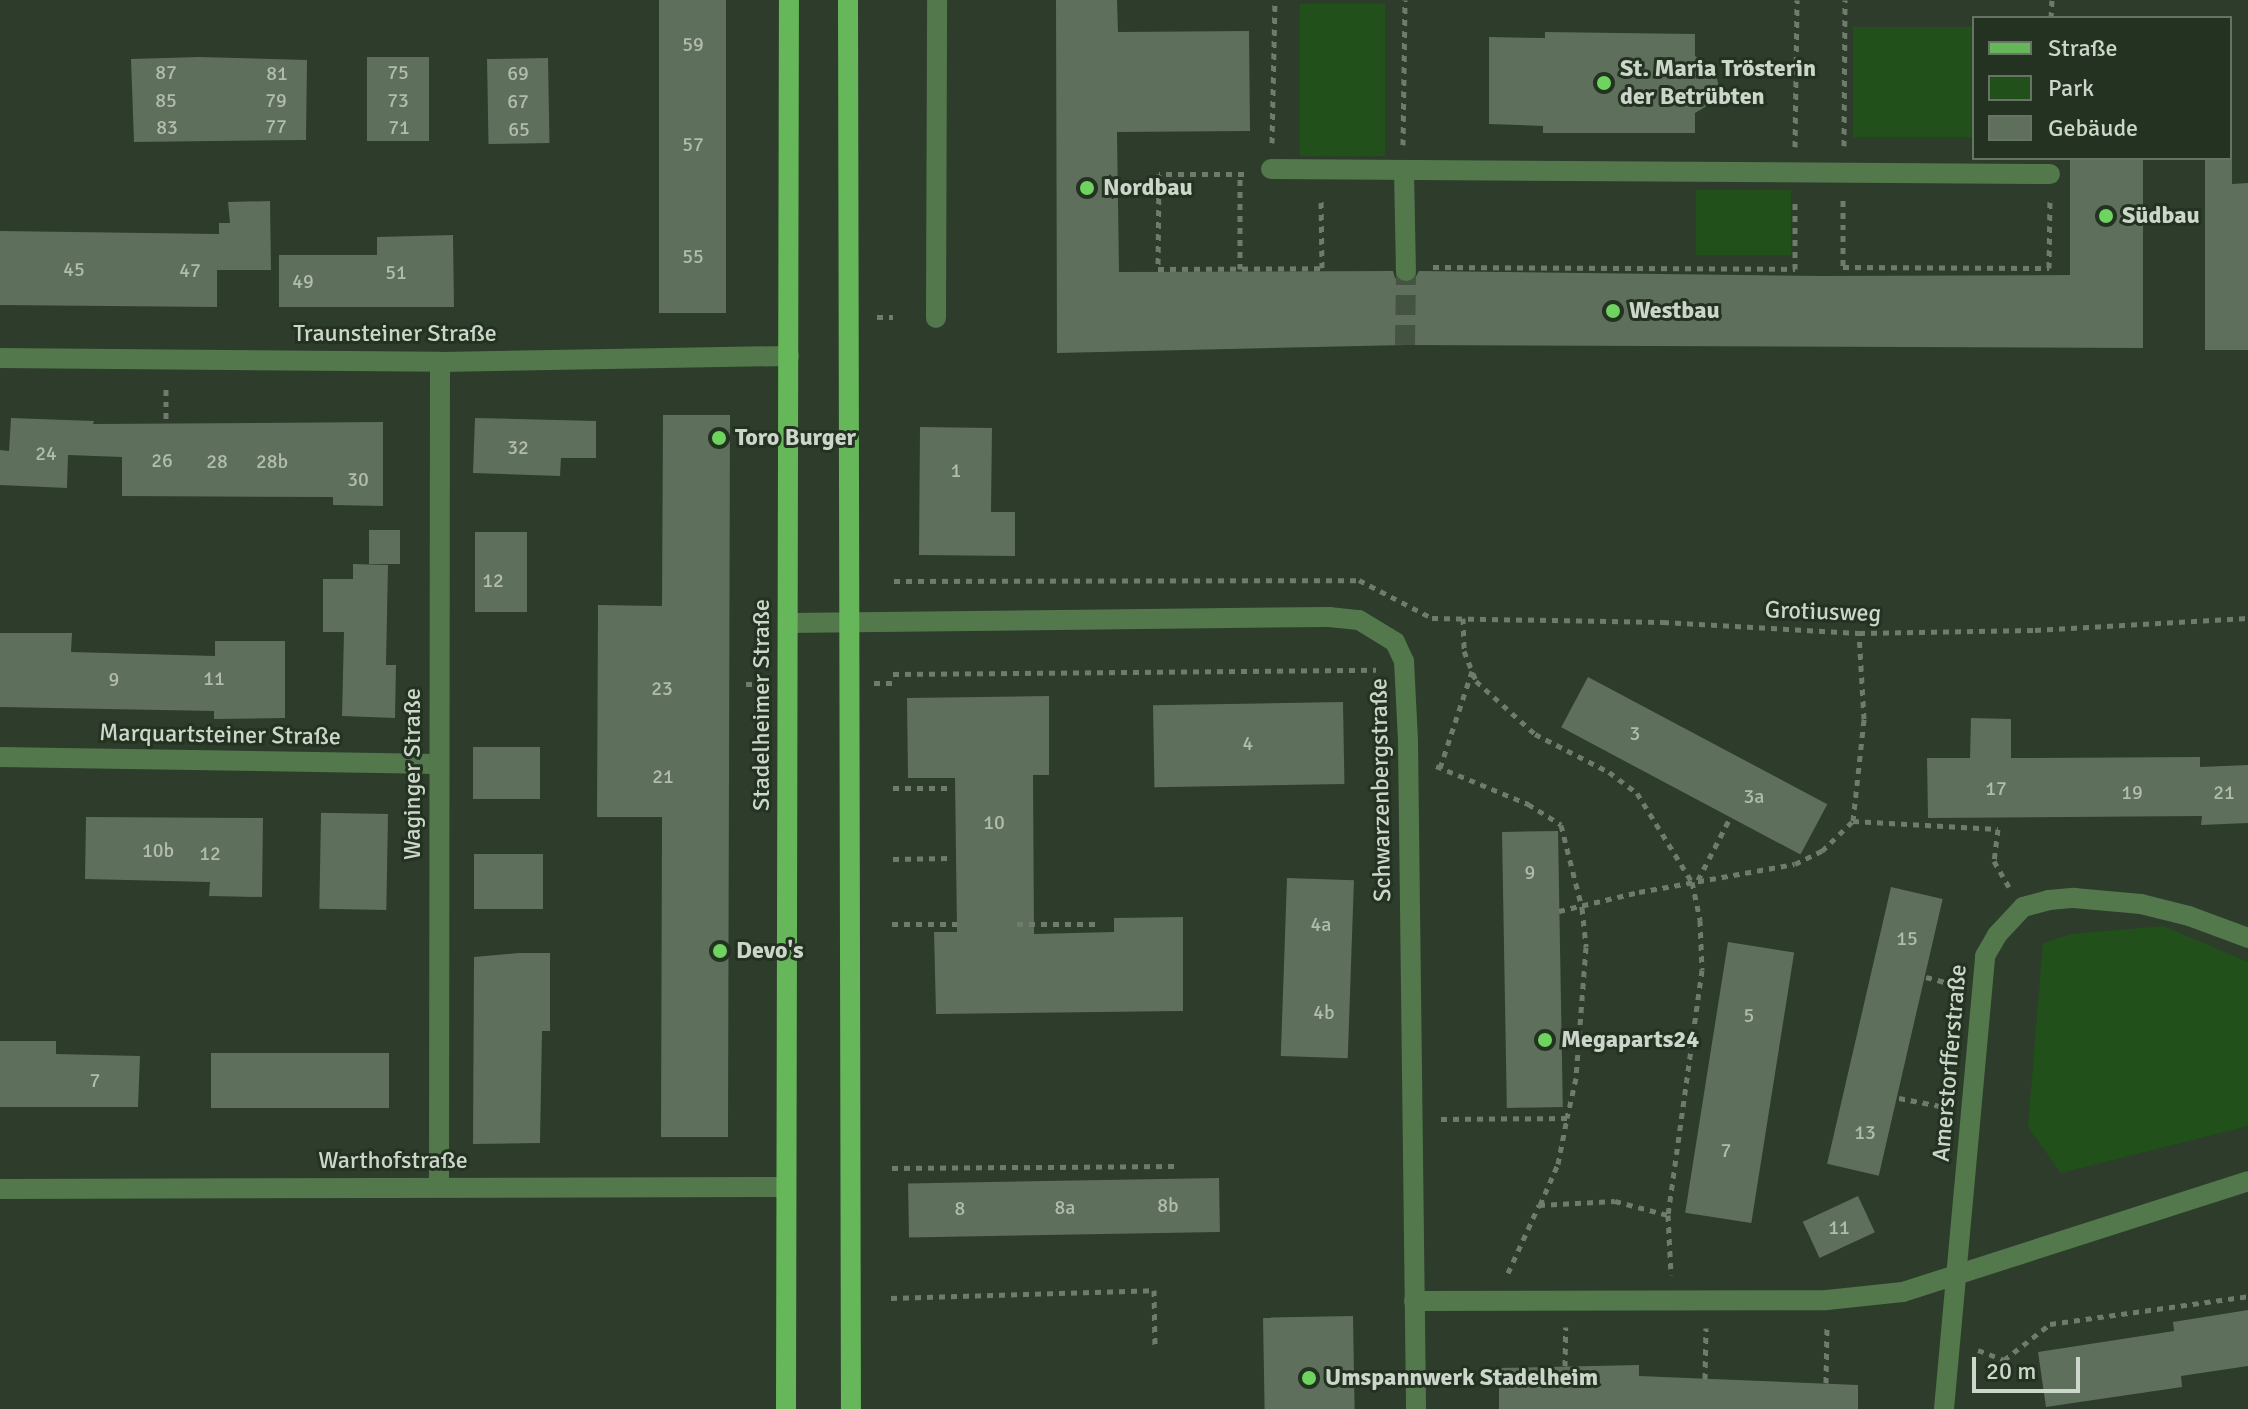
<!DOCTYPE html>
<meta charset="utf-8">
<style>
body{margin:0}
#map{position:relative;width:2248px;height:1409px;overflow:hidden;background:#2d3c2b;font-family:Signika,sans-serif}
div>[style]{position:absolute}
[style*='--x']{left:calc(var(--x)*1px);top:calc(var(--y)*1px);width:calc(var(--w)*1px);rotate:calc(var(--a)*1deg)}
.green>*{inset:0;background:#21501a;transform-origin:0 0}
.building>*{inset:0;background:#5e6f5c;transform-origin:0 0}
.minor-tunnel>*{height:20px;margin-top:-10px;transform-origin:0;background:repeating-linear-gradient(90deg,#455343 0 20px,transparent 0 30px)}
.path>*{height:5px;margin-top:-2.5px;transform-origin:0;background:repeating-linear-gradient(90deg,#6f7b6d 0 6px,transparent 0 12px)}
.minor>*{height:20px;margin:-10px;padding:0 10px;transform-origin:10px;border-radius:10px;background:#52784c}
.major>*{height:20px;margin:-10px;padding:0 10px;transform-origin:10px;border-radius:10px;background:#66b65a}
.dots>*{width:22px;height:22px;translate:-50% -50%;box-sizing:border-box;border:4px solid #233221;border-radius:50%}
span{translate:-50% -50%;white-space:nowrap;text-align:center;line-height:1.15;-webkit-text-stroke:6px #233221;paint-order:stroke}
.number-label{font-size:20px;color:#b1bcaf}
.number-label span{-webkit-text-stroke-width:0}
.poi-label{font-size:24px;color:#cdd6cb;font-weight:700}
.left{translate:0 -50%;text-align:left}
.street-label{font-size:24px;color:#cdd6cb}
.legend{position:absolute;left:1972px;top:16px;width:260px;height:144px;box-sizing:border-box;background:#233221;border:2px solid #677465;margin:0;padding:10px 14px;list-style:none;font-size:24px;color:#cdd6cb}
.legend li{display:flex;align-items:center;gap:16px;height:40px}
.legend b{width:40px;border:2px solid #677465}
.scale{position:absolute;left:1972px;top:1357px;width:108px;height:36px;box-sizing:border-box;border:4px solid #cdd6cb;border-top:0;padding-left:10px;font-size:24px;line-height:28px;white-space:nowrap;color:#cdd6cb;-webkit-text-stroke:6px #233221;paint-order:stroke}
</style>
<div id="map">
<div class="green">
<div style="left:1300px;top:4px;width:85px;height:152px"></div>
<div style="left:1853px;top:27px;width:121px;height:110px"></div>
<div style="left:1791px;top:190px;width:65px;height:95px;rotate:90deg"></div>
<div style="clip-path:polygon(2163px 926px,2248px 962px,2248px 1126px,2061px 1173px,2028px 1127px,2043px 943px,2072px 934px)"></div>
</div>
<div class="building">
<div style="left:659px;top:0;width:67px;height:313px"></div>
<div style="clip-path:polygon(1056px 0,1117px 0,1118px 32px,1249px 31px,1250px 131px,1117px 132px,1119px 272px,1393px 271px,1395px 278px,1405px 284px,1413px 282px,1419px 271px,1821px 276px,2070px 275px,2070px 158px,2143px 158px,2143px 348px,1405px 345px,1057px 353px)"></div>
<div style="clip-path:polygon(1545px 32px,1695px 34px,1695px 56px,1714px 68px,1720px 90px,1712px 103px,1695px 113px,1695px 133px,1543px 133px,1543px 126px,1489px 124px,1489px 37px,1545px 38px)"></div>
<div style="clip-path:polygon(199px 57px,307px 60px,306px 140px,134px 142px,131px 59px)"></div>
<div style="left:429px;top:57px;width:84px;height:62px;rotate:90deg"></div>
<div style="left:548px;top:58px;width:85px;height:61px;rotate:89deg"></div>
<div style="clip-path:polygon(2205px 158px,2232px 158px,2232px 184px,2248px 183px,2248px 350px,2205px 350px)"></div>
<div style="clip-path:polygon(270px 201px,271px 270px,217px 270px,217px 307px,0 305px,0 231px,219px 234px,219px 223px,230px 223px,228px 202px)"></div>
<div style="clip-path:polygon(453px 235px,454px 307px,279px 307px,279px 255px,377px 255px,377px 237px)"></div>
<div style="clip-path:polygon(663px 415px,730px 415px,728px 1137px,661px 1137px,662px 817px,597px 817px,598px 605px,662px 606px)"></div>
<div style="clip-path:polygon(11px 418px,94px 421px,93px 424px,383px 422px,383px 506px,333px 505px,333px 497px,122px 496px,122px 457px,68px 455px,67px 488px,0 485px,0 450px,9px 451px)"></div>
<div style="clip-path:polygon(475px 418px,596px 421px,596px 458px,561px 458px,560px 476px,473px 473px)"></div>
<div style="clip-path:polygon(920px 427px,992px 428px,991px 512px,1015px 512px,1015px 556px,919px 555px)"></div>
<div style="left:369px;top:530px;width:31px;height:34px"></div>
<div style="left:475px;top:532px;width:52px;height:80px"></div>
<div style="clip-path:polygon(353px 564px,388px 565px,386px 665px,396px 665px,395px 718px,342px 716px,344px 632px,323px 632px,323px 579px,353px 579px)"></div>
<div style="clip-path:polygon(0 633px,72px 633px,71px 652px,215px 656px,215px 641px,285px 641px,285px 718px,214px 719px,214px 711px,0 707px)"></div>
<div style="left:1588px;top:677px;width:271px;height:57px;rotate:28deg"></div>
<div style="clip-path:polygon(1049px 696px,1049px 775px,1033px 775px,1034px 934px,1114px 932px,1114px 918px,1183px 917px,1183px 1011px,936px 1014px,934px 932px,957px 932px,955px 778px,908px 778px,907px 698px)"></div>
<div style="left:1343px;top:702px;width:82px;height:190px;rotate:89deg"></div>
<div style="clip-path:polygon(1971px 718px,2011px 719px,2011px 758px,2200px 757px,2200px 767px,2248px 765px,2248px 823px,2201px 825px,2202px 816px,1928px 818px,1927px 758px,1970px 758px)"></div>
<div style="left:473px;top:747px;width:67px;height:52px"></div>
<div style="left:388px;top:814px;width:96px;height:67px;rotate:91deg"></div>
<div style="clip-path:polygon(86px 817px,263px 818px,262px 897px,209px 896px,210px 882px,85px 879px)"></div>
<div style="left:1558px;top:831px;width:276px;height:56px;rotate:89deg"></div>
<div style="left:543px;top:854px;width:55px;height:69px;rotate:90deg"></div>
<div style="left:1287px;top:878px;width:67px;height:178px;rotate:2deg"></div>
<div style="left:1891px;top:887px;width:53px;height:284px;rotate:13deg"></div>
<div style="left:1728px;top:942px;width:67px;height:274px;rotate:9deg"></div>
<div style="clip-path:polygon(519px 953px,550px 953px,550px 1031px,542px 1031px,540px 1143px,473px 1144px,474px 957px)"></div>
<div style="clip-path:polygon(0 1041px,56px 1041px,56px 1054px,140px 1056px,138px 1107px,0 1107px)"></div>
<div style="left:211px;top:1053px;width:178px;height:55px"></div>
<div style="left:1219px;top:1178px;width:54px;height:311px;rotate:89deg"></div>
<div style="left:1858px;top:1196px;width:40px;height:61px;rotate:65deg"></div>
<div style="clip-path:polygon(2248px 1310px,2248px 1366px,2181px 1376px,2182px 1387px,2046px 1407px,2038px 1352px,2174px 1331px,2173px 1322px)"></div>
<div style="left:1353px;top:1316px;width:93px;height:90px;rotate:89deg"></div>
<div style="clip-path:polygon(1639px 1365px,1639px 1376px,1858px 1385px,1858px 1409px,1499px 1409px,1499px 1368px)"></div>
</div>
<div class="minor-tunnel">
<div style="--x:1405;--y:345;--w:74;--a:-89.2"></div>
</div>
<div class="path">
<div style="--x:2051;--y:18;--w:18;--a:-87"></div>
<div style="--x:1272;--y:143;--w:143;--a:-88.8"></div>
<div style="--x:1403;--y:145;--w:145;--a:-89.2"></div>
<div style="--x:1844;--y:146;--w:146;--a:-89.6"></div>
<div style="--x:1795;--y:147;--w:147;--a:-89.2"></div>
<div style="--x:1244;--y:174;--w:85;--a:180"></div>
<div style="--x:1159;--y:174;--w:95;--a:90.6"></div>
<div style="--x:1158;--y:269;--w:164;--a:-0.3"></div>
<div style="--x:1322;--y:268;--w:70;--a:-90.8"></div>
<div style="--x:1843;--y:200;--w:67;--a:90"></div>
<div style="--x:1843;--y:267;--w:206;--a:0.3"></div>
<div style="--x:2049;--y:268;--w:69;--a:-89.2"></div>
<div style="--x:1433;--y:267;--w:362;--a:0.3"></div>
<div style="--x:1795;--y:269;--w:68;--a:-90"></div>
<div style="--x:1240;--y:269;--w:94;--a:-90"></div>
<div style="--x:877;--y:317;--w:16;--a:0"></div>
<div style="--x:166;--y:419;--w:31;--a:-90"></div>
<div style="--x:894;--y:581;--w:465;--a:-0.1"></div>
<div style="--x:1359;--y:580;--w:82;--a:27.5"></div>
<div style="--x:1432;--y:618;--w:231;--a:1"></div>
<div style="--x:1663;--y:622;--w:196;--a:3.2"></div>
<div style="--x:1859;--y:633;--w:176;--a:-1"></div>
<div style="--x:2035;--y:630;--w:213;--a:-3.2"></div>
<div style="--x:1463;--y:618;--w:33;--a:88"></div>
<div style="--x:1464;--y:651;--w:32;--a:68"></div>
<div style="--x:1476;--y:681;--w:79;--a:41.9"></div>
<div style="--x:1535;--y:734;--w:83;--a:27.2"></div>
<div style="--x:1609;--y:772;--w:35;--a:37"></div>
<div style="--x:1637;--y:793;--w:105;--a:58.3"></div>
<div style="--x:1692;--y:882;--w:39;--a:78"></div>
<div style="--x:1700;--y:920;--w:50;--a:87.7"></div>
<div style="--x:1702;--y:970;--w:247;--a:97.9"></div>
<div style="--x:893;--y:674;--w:483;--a:-0.5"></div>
<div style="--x:874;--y:683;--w:19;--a:0"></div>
<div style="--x:746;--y:684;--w:14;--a:0"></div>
<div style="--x:1436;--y:766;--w:100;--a:22.4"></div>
<div style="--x:1528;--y:804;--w:39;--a:32"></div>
<div style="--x:1561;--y:825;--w:86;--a:75.8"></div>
<div style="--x:1582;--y:908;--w:39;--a:84"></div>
<div style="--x:1586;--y:947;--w:131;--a:94.4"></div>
<div style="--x:1576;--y:1078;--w:41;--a:102.7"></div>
<div style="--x:1567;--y:1118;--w:126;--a:179.5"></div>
<div style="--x:1440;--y:768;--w:102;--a:-71.7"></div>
<div style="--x:893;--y:788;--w:57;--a:0"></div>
<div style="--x:1853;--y:821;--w:103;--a:-83.8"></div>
<div style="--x:1864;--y:719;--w:86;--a:-93.3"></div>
<div style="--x:893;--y:859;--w:56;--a:-1"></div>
<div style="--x:1698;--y:880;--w:72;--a:-62.7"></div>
<div style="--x:1559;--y:911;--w:82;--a:-13.4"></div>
<div style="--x:1639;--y:892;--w:158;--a:-10.2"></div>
<div style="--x:1795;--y:864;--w:30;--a:-26"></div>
<div style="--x:1822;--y:851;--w:43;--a:-44.1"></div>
<div style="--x:1853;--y:821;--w:145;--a:3.2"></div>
<div style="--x:1998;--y:829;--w:32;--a:97"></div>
<div style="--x:1994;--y:861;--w:30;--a:60"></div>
<div style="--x:892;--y:924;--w:65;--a:0"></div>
<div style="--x:1017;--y:924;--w:82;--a:0"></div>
<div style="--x:1926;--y:977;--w:31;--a:15"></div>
<div style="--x:1560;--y:1031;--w:21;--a:3"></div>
<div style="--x:1899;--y:1098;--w:47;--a:11.1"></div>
<div style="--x:892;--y:1168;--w:284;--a:-0.4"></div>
<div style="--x:1540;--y:1205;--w:45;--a:-66.3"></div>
<div style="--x:1558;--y:1164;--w:47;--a:-78.9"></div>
<div style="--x:1508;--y:1273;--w:75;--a:-65.5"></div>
<div style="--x:1539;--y:1205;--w:76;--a:-3"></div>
<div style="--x:1615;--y:1201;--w:55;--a:14.8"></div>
<div style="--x:1668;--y:1215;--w:60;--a:87.1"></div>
<div style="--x:891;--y:1298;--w:263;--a:-1.7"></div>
<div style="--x:1154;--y:1290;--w:59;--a:89"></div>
<div style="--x:1978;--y:1350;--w:28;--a:21"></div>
<div style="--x:2004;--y:1360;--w:58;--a:-38"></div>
<div style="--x:2050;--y:1324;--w:200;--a:-8"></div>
<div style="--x:1565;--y:1366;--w:39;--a:-89"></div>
<div style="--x:1705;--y:1379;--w:51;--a:-88.9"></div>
<div style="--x:1826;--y:1383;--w:55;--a:-89"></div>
</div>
<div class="minor">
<div style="--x:1271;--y:169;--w:779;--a:0.37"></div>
<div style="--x:1404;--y:170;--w:101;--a:88.9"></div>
<div style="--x:936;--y:318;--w:318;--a:-89.8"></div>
<div style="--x:0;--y:358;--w:440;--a:0.5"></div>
<div style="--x:440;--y:362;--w:349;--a:-1"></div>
<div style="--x:788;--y:623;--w:541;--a:-0.64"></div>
<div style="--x:1329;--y:617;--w:30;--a:6"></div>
<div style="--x:1359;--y:620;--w:42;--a:31.4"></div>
<div style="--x:1395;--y:642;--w:21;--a:65"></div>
<div style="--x:1404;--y:661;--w:80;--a:87.1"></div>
<div style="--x:1408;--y:741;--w:668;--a:89.31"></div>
<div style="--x:0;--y:757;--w:439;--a:0.9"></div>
<div style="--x:439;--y:1187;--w:825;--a:-89.93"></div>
<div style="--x:0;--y:1189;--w:786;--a:-0.15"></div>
<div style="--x:1414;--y:1301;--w:413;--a:-0.1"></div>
<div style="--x:1827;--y:1300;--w:76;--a:-6"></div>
<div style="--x:1903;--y:1292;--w:362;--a:-17.8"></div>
<div style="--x:1944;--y:1409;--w:455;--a:-84.8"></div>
<div style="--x:1985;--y:956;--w:24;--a:-60"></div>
<div style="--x:1997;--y:935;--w:38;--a:-47"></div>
<div style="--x:2023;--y:907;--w:27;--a:-15"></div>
<div style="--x:2049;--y:900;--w:25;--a:-5"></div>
<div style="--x:2074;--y:898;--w:67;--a:5.1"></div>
<div style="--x:2141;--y:904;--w:49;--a:14"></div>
<div style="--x:2189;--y:916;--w:63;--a:20.4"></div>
</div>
<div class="major">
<div style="--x:848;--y:0;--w:1409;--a:89.88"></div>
<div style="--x:786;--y:1409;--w:1409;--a:-89.88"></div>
</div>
<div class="dots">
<div style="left:1604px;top:83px;background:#6fd360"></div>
<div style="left:1087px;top:188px;background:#6fd360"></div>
<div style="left:2106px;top:216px;background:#6fd360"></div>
<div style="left:1613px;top:311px;background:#6fd360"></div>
<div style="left:719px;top:438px;background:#6fd360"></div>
<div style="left:720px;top:951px;background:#6fd360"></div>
<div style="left:1545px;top:1040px;background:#6fd360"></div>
<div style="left:1309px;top:1378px;background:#6fd360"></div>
</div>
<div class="number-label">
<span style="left:693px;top:44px">59</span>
<span style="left:166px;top:72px">87</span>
<span style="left:398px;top:72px">75</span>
<span style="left:277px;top:73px">81</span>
<span style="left:518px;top:73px">69</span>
<span style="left:166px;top:100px">85</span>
<span style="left:276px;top:100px">79</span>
<span style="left:398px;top:100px">73</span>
<span style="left:518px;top:101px">67</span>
<span style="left:276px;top:126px">77</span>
<span style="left:167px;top:127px">83</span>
<span style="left:399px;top:127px">71</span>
<span style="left:519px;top:129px">65</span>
<span style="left:693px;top:144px">57</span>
<span style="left:693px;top:256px">55</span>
<span style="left:74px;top:269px">45</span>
<span style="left:190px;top:270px">47</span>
<span style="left:396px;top:272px">51</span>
<span style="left:303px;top:281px">49</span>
<span style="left:518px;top:447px">32</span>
<span style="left:46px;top:453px">24</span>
<span style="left:162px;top:460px">26</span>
<span style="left:217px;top:461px">28</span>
<span style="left:272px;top:461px">28b</span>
<span style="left:956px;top:470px">1</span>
<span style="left:358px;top:479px">30</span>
<span style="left:493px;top:580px">12</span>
<span style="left:214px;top:678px">11</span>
<span style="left:114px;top:679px">9</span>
<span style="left:662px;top:688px">23</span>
<span style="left:1635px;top:733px">3</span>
<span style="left:1248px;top:743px">4</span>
<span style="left:663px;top:776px">21</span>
<span style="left:1996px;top:788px">17</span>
<span style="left:2132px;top:792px">19</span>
<span style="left:2224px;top:792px">21</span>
<span style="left:1754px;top:796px">3a</span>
<span style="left:994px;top:822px">10</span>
<span style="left:158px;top:850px">10b</span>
<span style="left:210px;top:853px">12</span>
<span style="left:1530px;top:872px">9</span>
<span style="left:1321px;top:924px">4a</span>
<span style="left:1907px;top:938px">15</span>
<span style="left:1324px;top:1012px">4b</span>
<span style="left:1749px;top:1015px">5</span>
<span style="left:95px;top:1080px">7</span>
<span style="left:1865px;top:1132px">13</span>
<span style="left:1726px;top:1150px">7</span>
<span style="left:1168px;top:1205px">8b</span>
<span style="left:1065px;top:1207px">8a</span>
<span style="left:960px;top:1208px">8</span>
<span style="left:1839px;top:1227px">11</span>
</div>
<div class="poi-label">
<span class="left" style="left:1620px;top:83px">St. Maria Trösterin<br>der Betrübten</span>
<span class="left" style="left:1103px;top:188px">Nordbau</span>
<span class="left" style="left:2122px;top:216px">Südbau</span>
<span class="left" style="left:1629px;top:311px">Westbau</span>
<span class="left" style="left:735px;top:438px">Toro Burger</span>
<span class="left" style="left:736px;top:951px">Devo's</span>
<span class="left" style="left:1561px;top:1040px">Megaparts24</span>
<span class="left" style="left:1325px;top:1378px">Umspannwerk Stadelheim</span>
</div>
<div class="street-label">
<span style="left:395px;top:334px">Traunsteiner Straße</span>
<span style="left:1823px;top:612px;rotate:2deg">Grotiusweg</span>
<span style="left:762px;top:705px;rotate:-90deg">Stadelheimer Straße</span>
<span style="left:220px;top:735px;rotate:1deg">Marquartsteiner Straße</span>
<span style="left:413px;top:774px;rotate:-90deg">Waginger Straße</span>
<span style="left:1381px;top:790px;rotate:-91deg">Schwarzenbergstraße</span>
<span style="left:1950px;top:1063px;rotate:-85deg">Amerstorfferstraße</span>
<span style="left:393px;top:1161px">Warthofstraße</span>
</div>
<ul class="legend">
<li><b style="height:10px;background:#66b65a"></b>Straße</li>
<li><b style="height:22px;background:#21501a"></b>Park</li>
<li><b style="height:22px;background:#5e6f5c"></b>Gebäude</li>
</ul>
<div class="scale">20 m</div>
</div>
